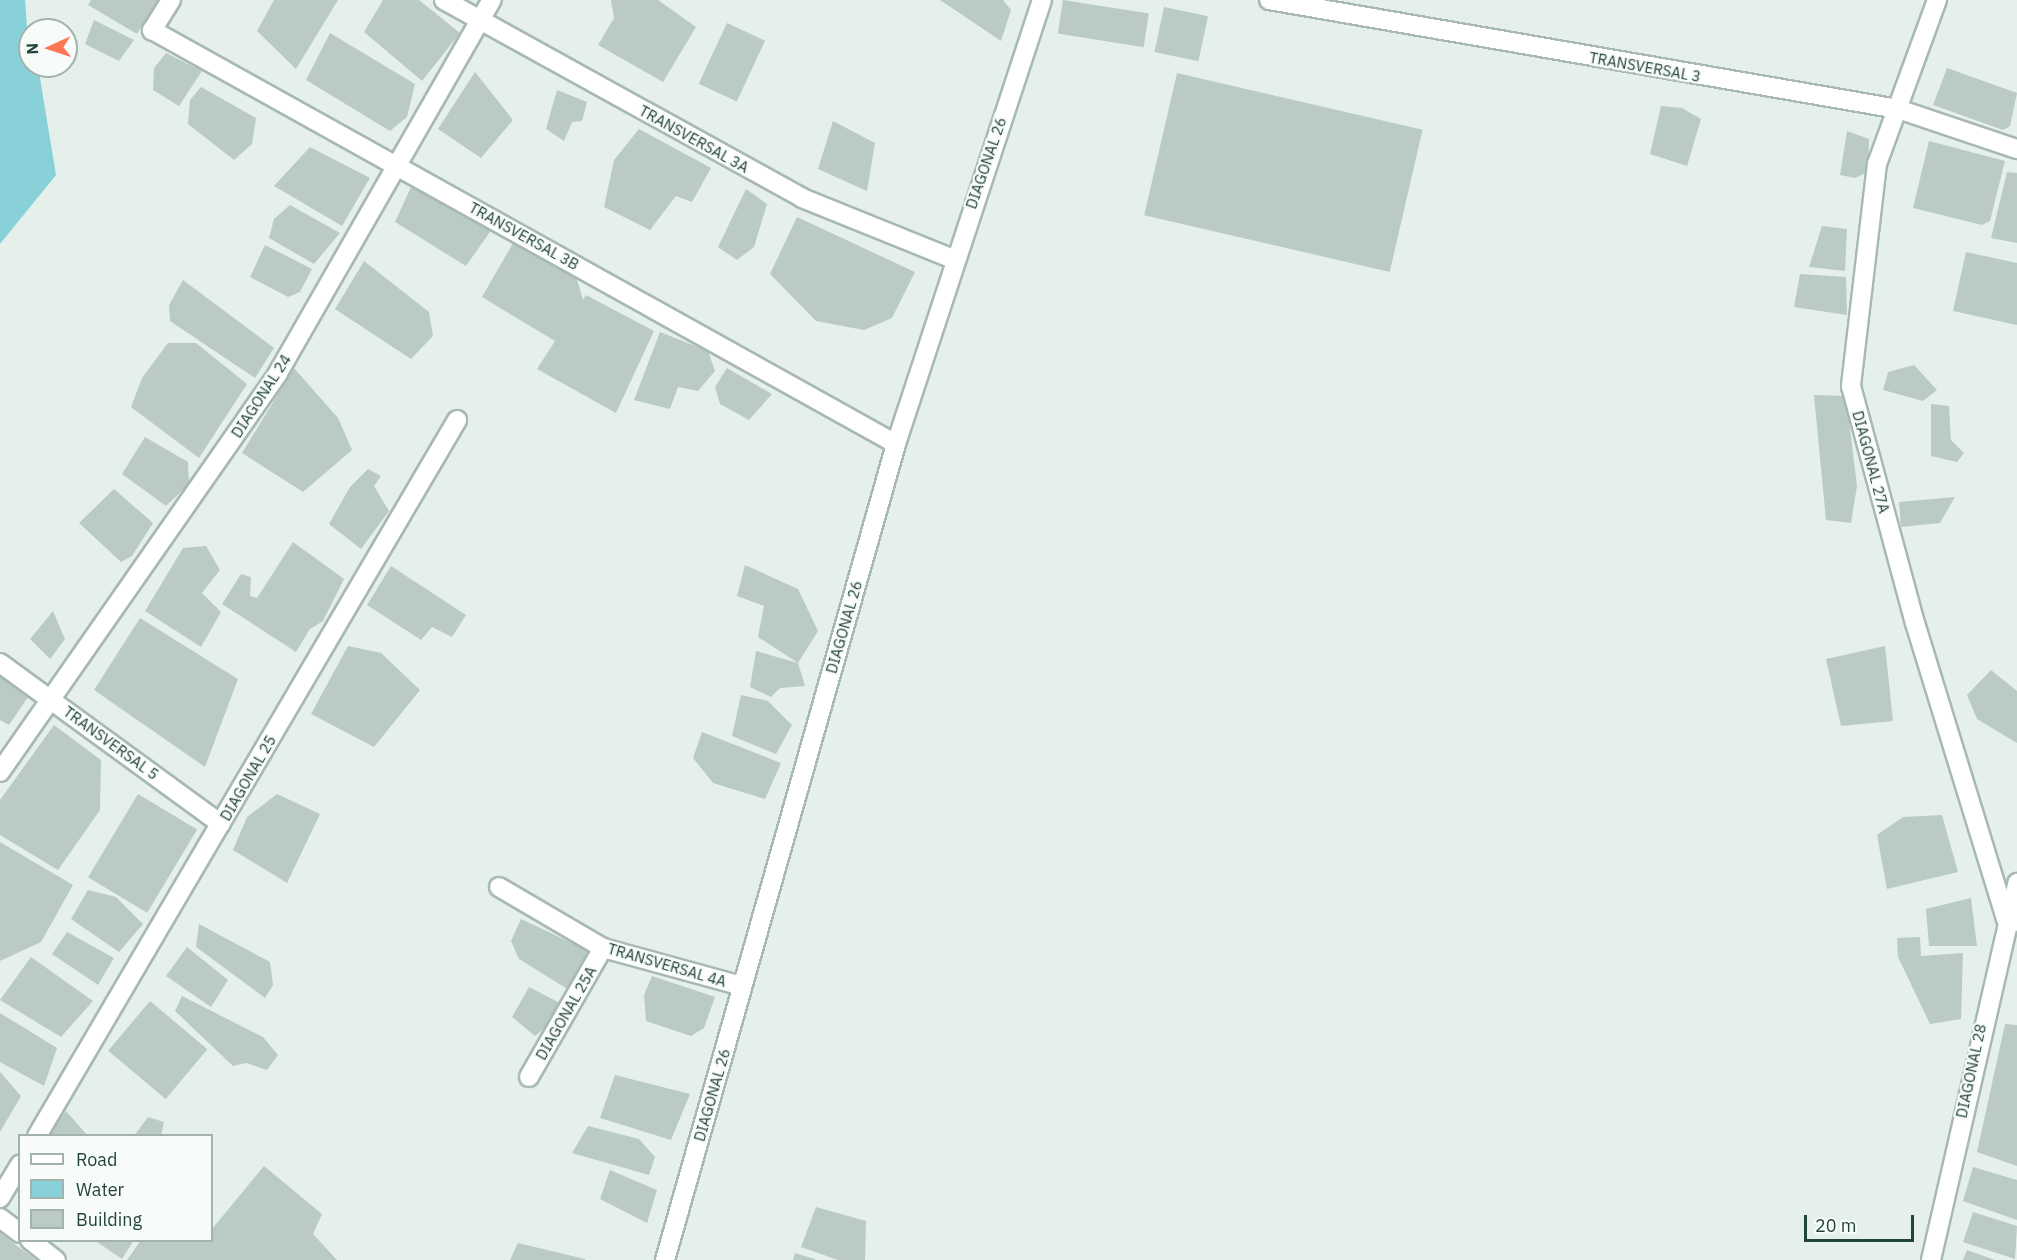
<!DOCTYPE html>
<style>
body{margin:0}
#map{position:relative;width:2017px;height:1260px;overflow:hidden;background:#e5f0ea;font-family:"IBM Plex Sans",sans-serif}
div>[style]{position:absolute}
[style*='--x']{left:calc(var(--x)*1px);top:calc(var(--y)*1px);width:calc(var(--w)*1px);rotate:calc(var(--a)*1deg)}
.water>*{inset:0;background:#89d1d9}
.building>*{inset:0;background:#bacbc3;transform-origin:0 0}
.roads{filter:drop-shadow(2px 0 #a7b9b1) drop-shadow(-2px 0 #a7b9b1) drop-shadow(0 2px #a7b9b1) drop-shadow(0 -2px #a7b9b1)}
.street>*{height:18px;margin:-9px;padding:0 9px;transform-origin:9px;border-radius:9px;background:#fff}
span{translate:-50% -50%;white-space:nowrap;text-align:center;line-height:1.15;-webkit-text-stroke:4.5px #f7fbf9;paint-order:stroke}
.street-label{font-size:15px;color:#224439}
.legend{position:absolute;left:18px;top:1134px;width:195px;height:108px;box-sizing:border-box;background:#f7fbf9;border:2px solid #a2b2ac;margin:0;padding:8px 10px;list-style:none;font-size:18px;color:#224439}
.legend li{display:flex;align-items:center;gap:12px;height:30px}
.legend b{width:30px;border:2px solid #a2b2ac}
.north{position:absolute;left:18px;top:18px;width:60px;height:60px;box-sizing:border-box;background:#f7fbf9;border:2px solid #a2b2ac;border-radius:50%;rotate:267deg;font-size:16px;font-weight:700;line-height:24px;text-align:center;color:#224439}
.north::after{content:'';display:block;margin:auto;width:21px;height:27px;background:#ff7654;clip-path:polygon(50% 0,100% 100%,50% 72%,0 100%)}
.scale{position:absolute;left:1804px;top:1215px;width:110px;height:27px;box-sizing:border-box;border:3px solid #224439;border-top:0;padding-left:8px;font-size:18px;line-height:21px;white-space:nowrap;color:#224439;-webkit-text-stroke:4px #f7fbf9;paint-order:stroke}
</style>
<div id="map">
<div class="water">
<div style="clip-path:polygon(0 0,25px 0,30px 66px,38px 66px,56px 175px,0 244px)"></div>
</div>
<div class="building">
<div style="clip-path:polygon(91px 0,158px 0,137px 34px,88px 5px)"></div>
<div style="clip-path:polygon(274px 0,338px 0,296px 69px,257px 31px)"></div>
<div style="clip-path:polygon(383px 0,419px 0,460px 33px,422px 81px,364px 32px)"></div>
<div style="clip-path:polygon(611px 0,658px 0,696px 27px,663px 82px,598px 45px,614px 18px)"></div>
<div style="clip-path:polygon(940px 0,1003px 0,1011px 10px,1001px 41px)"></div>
<div style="left:1063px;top:0;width:87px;height:34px;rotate:9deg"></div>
<div style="left:1164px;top:7px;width:45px;height:46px;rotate:12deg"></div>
<div style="clip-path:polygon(94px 20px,134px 40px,119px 61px,85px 44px)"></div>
<div style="left:727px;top:23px;width:42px;height:67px;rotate:25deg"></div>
<div style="clip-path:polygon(330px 33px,415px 84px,407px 117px,390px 131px,306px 80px)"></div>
<div style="clip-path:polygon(166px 53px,202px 71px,179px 106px,153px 90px,154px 68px)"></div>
<div style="clip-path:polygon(1947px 68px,2017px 93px,2010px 126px,2003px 130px,1933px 105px)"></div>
<div style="clip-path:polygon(475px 72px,513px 120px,481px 158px,438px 129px)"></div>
<div style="left:1177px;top:73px;width:252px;height:146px;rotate:13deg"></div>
<div style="clip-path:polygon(201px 87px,256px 118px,252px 144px,234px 160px,188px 124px,190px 100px)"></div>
<div style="clip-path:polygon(557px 90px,587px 102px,582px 121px,572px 122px,564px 141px,546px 129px)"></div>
<div style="clip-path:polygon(1661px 106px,1682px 108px,1701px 119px,1687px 166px,1650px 154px)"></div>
<div style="clip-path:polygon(833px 121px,875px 143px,867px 191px,818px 169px)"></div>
<div style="clip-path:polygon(639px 129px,711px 168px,692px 202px,676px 196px,650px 230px,604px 207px,614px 160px)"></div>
<div style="clip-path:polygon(1847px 131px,1869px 139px,1868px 172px,1855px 178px,1840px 175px)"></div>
<div style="clip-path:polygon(1929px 141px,2005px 161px,1990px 221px,1982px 225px,1913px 208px)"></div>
<div style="clip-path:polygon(310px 147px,370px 178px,342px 226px,274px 186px)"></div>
<div style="clip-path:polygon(2007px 172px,2017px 173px,2017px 243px,1991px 238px)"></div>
<div style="clip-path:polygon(411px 187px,492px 229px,466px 266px,395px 222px)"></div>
<div style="clip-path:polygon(746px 189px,767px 204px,754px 247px,737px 260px,718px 247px)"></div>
<div style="clip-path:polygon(290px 205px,340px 233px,314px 264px,269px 238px,274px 219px)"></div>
<div style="clip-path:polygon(797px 217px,915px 272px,892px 318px,864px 330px,816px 321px,770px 274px)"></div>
<div style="clip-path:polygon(1822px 226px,1847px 229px,1845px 271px,1809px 267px)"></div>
<div style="clip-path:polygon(513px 243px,575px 273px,583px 300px,586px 295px,654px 331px,616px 413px,537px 369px,555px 341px,482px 297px)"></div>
<div style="clip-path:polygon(265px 245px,312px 269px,300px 292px,288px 297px,250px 277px)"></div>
<div style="clip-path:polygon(1966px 252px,2017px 263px,2017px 325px,1953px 311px)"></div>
<div style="clip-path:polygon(364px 261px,429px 312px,433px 336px,411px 359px,335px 309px)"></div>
<div style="clip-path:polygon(1800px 274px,1846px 277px,1847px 315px,1794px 307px)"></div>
<div style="clip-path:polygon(183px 280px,274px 348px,255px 378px,170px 321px,169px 305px)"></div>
<div style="clip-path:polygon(660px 332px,708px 351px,715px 371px,698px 391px,678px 387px,670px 409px,634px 400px)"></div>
<div style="clip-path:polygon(168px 343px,196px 343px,247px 384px,199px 458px,131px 407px,142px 378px)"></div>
<div style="clip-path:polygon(1914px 365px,1937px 390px,1923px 401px,1883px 390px,1888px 372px)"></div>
<div style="clip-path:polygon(294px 368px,338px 418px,352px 450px,303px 492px,242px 453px)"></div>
<div style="clip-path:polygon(727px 368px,772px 394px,749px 420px,720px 404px,715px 387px)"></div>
<div style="clip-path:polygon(1814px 395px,1846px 396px,1857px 486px,1851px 523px,1826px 520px)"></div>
<div style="clip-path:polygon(1931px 404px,1949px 406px,1951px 440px,1964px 453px,1957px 462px,1931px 456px)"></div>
<div style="clip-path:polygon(145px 437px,188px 462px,189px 484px,166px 506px,122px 474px)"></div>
<div style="clip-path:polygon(368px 469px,381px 476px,374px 486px,389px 511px,361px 549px,329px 524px,350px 487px)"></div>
<div style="clip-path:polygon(114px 489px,153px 523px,132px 556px,121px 562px,79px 523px)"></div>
<div style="clip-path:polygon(1955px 497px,1940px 523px,1901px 527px,1899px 502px)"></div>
<div style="clip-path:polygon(293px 542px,344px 579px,323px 621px,310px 629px,296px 652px,222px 604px,241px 574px,251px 577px,250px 596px,257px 598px)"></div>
<div style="clip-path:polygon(206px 546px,220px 570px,202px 593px,221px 612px,201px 647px,145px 611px,183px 548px)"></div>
<div style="clip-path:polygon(745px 565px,798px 589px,818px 631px,798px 663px,805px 686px,780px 688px,771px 697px,750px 687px,756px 651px,798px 663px,758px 637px,764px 606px,737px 596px)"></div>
<div style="clip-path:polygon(391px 566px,466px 615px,452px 637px,432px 627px,421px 640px,367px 605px)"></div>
<div style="clip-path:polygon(53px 611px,65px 639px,50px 659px,30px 639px)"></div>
<div style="clip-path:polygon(140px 618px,238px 679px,205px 767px,94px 690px)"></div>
<div style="clip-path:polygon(348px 646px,381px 653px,420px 690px,374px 747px,311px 714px)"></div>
<div style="clip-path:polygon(1885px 646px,1893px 721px,1841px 726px,1826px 659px)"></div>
<div style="clip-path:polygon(1991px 670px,2017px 691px,2017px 743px,1977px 719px,1967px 695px)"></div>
<div style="clip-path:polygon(0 674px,30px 694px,9px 725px,0 720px)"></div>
<div style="clip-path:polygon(741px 695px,768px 701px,792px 725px,776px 754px,732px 736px)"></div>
<div style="clip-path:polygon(54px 725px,101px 760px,100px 810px,58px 870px,0 835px,0 800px)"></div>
<div style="clip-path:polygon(702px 732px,781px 763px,765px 799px,713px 783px,693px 758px)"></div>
<div style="left:138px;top:794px;width:69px;height:97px;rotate:31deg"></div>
<div style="clip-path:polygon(277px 794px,320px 814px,287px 883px,233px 850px,247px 817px)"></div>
<div style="clip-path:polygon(1942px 815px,1958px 872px,1887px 889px,1877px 835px,1903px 817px)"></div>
<div style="clip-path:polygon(0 842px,73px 885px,41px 942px,0 961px)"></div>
<div style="clip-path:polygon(88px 890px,116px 897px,143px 924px,119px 952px,71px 919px)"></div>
<div style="clip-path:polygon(1971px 898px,1977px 946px,1929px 946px,1926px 909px)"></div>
<div style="clip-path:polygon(521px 919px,589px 951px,569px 990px,519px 959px,511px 941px)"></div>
<div style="clip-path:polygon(199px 924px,270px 962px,273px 985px,265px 998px,196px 947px)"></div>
<div style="clip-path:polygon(67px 932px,114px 958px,98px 985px,52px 954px)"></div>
<div style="clip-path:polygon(1920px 937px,1921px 956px,1963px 953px,1961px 1019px,1930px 1024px,1898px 957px,1897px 938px)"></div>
<div style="clip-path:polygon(187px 947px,228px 980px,211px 1007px,166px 976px)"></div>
<div style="clip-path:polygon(31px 957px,93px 1001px,61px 1037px,0 1000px)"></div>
<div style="clip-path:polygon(652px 976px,715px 997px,704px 1028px,691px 1036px,646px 1021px,644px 995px)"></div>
<div style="clip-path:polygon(529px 987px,558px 1002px,552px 1022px,535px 1036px,512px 1017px)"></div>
<div style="clip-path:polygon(182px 996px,263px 1037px,278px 1055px,267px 1070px,246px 1063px,233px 1066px,175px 1011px)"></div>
<div style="left:150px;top:1001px;width:75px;height:65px;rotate:40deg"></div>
<div style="clip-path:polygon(0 1013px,57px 1048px,44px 1086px,0 1062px)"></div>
<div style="clip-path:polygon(2005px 1024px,2017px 1025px,2017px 1166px,1977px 1152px)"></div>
<div style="clip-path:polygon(0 1072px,21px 1096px,0 1132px)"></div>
<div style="clip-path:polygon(615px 1075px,690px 1094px,671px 1140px,600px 1118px)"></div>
<div style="clip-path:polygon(66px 1111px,88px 1136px,48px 1136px)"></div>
<div style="clip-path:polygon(148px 1117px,164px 1122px,161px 1136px,134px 1136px)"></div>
<div style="clip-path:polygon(588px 1126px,639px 1139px,655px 1157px,649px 1175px,572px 1153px)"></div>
<div style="clip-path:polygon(264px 1166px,322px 1214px,313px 1234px,337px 1260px,127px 1260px,141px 1240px,212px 1240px,212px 1229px)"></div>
<div style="clip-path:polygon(1973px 1167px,2017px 1180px,2017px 1220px,1963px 1201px)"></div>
<div style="clip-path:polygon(610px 1170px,657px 1190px,647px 1223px,600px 1199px)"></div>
<div style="clip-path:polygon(816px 1207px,866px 1221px,865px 1260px,838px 1260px,801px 1247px)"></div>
<div style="clip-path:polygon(1973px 1212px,2017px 1226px,2015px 1259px,1963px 1242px)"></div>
<div style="clip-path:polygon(0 1233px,36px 1260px,0 1260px)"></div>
<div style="clip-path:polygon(94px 1240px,134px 1240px,122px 1259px)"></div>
<div style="clip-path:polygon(518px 1243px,585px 1259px,585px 1260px,510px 1260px)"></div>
<div style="clip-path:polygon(1967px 1250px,1995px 1260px,1963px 1260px)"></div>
<div style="clip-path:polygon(795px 1253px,815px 1259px,815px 1260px,793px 1260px)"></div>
</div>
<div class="roads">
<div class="street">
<div style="--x:171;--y:0;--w:36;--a:122"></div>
<div style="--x:152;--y:30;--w:851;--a:29.09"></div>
<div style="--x:444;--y:0;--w:409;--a:28.9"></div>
<div style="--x:802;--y:198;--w:163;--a:22"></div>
<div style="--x:1269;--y:0;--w:638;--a:9.83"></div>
<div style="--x:1898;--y:109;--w:126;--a:18.6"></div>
<div style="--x:1937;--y:0;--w:175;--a:110.1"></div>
<div style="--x:1877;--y:164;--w:224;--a:96.7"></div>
<div style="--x:1851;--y:386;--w:245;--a:74.9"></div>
<div style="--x:1915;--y:623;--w:310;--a:72.9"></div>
<div style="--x:2006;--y:919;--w:11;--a:15"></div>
<div style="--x:0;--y:663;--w:273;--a:36.1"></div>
<div style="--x:0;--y:772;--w:486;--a:-55.1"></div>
<div style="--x:278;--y:373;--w:430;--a:-60.2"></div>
<div style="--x:499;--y:887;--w:121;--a:30.4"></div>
<div style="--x:603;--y:948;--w:144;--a:15.3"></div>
<div style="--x:529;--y:1077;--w:149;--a:-60.2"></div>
<div style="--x:37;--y:1136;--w:830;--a:-59.6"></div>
<div style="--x:0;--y:1198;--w:39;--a:-59"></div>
<div style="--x:0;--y:1218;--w:25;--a:37"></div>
<div style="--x:30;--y:1240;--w:33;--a:38"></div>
<div style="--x:665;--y:1260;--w:848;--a:-74.19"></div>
<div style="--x:896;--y:444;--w:467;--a:-71.8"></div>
<div style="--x:1931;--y:1260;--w:387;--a:-77.1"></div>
</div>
</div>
<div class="street-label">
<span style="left:1645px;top:67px;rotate:10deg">TRANSVERSAL 3</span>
<span style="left:694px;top:139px;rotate:29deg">TRANSVERSAL 3A</span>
<span style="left:986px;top:163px;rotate:-71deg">DIAGONAL 26</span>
<span style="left:524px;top:236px;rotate:29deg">TRANSVERSAL 3B</span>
<span style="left:261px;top:396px;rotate:-57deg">DIAGONAL 24</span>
<span style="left:1871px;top:462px;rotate:75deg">DIAGONAL 27A</span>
<span style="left:844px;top:627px;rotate:-74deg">DIAGONAL 26</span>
<span style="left:111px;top:743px;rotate:36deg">TRANSVERSAL 5</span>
<span style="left:248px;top:778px;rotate:-60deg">DIAGONAL 25</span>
<span style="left:667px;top:965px;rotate:16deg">TRANSVERSAL 4A</span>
<span style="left:566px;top:1013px;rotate:-60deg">DIAGONAL 25A</span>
<span style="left:1971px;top:1071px;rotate:-78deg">DIAGONAL 28</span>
<span style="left:712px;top:1095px;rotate:-74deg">DIAGONAL 26</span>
</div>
<ul class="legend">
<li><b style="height:8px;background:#fff"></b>Road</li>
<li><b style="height:16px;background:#89d1d9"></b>Water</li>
<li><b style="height:16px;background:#bacbc3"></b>Building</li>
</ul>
<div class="north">N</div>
<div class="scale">20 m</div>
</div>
